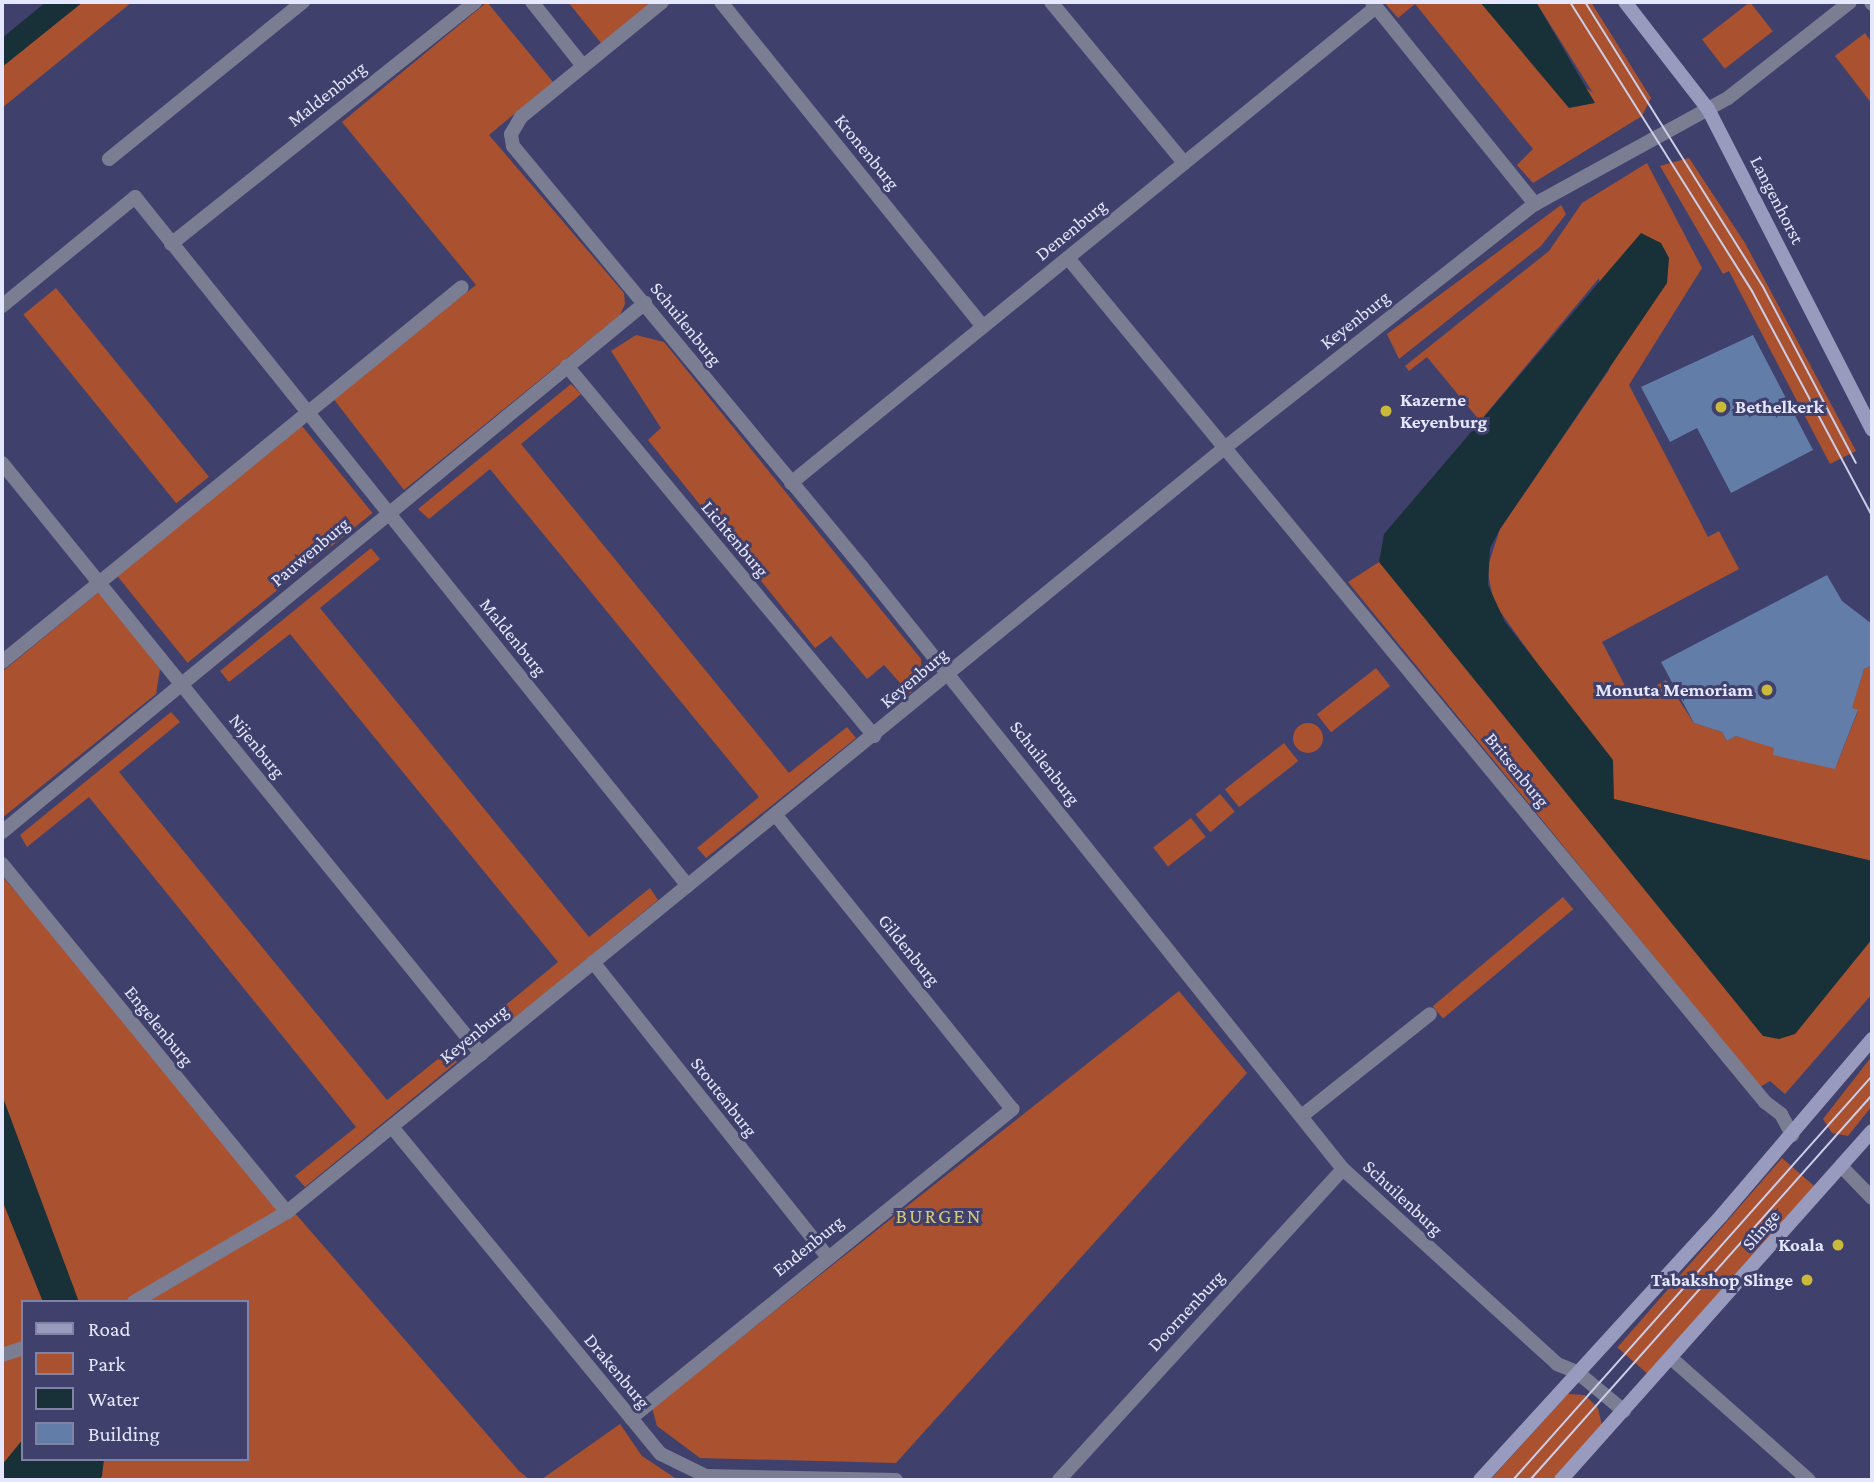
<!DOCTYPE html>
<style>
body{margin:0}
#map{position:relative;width:1874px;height:1482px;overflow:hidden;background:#3f406c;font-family:"Crimson Pro",serif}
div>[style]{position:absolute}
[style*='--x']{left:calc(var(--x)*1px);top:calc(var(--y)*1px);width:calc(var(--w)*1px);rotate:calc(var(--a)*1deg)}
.green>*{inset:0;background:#aa522f;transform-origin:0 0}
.round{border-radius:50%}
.water>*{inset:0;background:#183037}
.building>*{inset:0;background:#637da9}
.street>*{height:14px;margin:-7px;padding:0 7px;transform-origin:7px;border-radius:7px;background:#7b7d93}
.secondary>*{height:14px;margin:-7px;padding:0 7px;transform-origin:7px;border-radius:7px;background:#989bbe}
.tram>*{height:2px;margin:-1px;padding:0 1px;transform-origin:1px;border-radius:1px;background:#cccee8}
.dots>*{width:19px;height:19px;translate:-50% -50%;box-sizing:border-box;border:4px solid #3f406c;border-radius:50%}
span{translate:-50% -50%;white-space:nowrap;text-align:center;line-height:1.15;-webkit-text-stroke:6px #3f406c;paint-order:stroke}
.street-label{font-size:19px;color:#e4e7fd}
.poi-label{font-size:19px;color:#e4e7fd;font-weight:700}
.left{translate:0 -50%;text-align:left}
.right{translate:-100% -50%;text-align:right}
.neighbourhood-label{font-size:21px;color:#d4c97b;letter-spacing:2px}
.frame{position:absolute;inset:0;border:4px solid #e4e7fd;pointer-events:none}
.legend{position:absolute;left:21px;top:1300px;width:228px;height:161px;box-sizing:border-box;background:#3f406c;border:2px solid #8183a6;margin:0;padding:9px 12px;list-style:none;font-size:21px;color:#e4e7fd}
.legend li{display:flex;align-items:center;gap:14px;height:35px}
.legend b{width:35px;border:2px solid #8183a6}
</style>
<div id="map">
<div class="green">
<div style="clip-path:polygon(82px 2px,132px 2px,2px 108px,2px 67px)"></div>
<div style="clip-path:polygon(487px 2px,553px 82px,489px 135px,624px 293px,625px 304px,620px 315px,404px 490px,332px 397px,476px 285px,342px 122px)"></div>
<div style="clip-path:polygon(568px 2px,652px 2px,601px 43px)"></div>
<div style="clip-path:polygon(1384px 2px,1480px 2px,1506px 30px,1593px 93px,1536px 2px,1591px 2px,1651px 98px,1642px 116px,1533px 183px,1517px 165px,1533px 149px,1415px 4px,1398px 18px)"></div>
<div style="left:1750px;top:2px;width:37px;height:61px;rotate:52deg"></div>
<div style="clip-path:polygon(1865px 33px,1872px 43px,1872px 104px,1835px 56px)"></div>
<div style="clip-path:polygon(1689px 158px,1745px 243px,1856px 451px,1830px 464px,1729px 271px,1723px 274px,1660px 166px)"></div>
<div style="clip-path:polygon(1647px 163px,1702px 268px,1629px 385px,1708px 537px,1719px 531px,1739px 569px,1602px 642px,1632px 699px,1666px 680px,1694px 723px,1722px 732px,1727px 741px,1736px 736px,1837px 764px,1858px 711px,1851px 710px,1864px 669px,1872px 665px,1872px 861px,1613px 799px,1537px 663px,1494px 603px,1487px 569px,1500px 529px,1609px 370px,1599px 278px,1480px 421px,1427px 357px,1409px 371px,1405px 366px,1549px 251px,1582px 203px)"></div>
<div style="clip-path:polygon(1561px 205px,1566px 214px,1541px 246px,1399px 359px,1387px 334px)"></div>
<div style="left:56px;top:288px;width:243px;height:42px;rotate:51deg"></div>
<div style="clip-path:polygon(636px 335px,664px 342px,921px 659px,921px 682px,910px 694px,884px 665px,867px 679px,831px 636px,815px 648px,648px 440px,661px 428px,611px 351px)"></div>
<div style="clip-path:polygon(571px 384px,581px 394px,521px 444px,789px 773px,847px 727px,856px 738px,706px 858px,697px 848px,759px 797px,490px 469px,429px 519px,418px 509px)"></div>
<div style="left:302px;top:426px;width:112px;height:238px;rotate:51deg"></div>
<div style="clip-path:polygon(371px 548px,380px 559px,320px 608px,589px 937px,650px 888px,658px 900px,507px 1025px,496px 1013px,558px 962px,290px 634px,229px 682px,220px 671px)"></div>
<div style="clip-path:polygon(1379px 562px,1795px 1034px,1872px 939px,1872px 994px,1785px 1094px,1770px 1081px,1760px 1087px,1348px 582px)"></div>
<div style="clip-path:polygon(100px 591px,160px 669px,156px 694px,2px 818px,2px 672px)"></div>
<div style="left:1376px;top:668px;width:23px;height:75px;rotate:52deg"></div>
<div style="clip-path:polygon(171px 712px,180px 722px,119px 772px,387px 1100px,448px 1051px,457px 1062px,305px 1187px,295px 1176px,356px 1127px,89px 797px,27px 847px,20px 835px)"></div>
<div class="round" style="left:1293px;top:723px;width:30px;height:30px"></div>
<div style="left:1284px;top:743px;width:23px;height:75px;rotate:52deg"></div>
<div style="left:1220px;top:794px;width:23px;height:32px;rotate:50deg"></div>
<div style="left:1191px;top:818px;width:24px;height:48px;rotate:52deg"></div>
<div style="clip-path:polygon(evenodd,2px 876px,519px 1471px,530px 1480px,2px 1480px,2px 876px,23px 1302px,247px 1302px,247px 1459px,23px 1459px,23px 1302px)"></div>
<div style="left:1563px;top:897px;width:16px;height:170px;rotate:50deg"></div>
<div style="clip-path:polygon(1179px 991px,1247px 1073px,896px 1463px,700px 1458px,657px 1426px,652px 1408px)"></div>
<div style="clip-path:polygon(1872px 1056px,1872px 1106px,1848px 1136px,1832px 1133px,1823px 1119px)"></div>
<div style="left:1782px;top:1158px;width:45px;height:251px;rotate:41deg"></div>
<div style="clip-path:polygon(1568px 1394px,1585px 1395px,1598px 1408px,1602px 1426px,1552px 1480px,1490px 1480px)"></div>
<div style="clip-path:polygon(620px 1424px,642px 1456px,678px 1480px,542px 1479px)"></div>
</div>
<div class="water">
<div style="clip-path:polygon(46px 2px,83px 2px,2px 67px,2px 38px)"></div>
<div style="clip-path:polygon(1480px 2px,1536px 2px,1595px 103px,1569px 108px)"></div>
<div style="clip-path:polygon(1641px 233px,1661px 243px,1669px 258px,1667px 283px,1500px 529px,1490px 548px,1488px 585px,1505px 622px,1613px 760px,1614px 799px,1872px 861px,1872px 939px,1795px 1034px,1779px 1039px,1763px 1036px,1379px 562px,1384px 534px)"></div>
<div style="clip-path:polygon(2px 1095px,79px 1302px,43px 1302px,2px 1200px)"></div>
<div style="clip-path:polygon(23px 1439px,23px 1459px,104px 1459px,102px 1476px,100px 1480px,2px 1480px,2px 1465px)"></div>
</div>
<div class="building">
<div style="clip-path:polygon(1753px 335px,1813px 450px,1731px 493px,1697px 428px,1670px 442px,1641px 387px)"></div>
<div style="clip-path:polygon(1827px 575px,1842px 601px,1872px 624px,1872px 665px,1864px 669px,1852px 708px,1858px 710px,1835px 769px,1773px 755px,1774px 748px,1736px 736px,1727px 741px,1722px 732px,1694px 723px,1661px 662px)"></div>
</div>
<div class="street">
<div style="--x:532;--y:2;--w:82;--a:51.4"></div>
<div style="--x:662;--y:2;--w:182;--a:140.8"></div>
<div style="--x:521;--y:117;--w:20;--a:120"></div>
<div style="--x:511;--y:134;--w:12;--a:81"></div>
<div style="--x:513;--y:146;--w:547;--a:50.34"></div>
<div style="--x:862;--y:567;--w:771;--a:51.38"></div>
<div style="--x:1343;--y:1169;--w:290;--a:42.3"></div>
<div style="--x:1557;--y:1364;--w:22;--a:22"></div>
<div style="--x:1577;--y:1372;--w:61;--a:39.7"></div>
<div style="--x:721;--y:2;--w:416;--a:51.1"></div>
<div style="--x:1051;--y:2;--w:209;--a:50.4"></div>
<div style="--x:1372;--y:2;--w:260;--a:51.1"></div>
<div style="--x:1871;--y:2;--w:2;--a:63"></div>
<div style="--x:109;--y:159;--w:250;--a:-39"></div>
<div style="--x:171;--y:244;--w:389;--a:-38.5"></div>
<div style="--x:1068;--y:258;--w:1095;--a:50.45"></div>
<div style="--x:1765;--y:1102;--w:20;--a:37"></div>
<div style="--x:1781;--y:1114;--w:24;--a:62"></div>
<div style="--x:2;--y:306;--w:172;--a:-39.3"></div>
<div style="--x:135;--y:197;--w:883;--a:51.25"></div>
<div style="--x:567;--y:366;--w:481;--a:50.3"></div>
<div style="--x:2;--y:463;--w:761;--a:50.98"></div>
<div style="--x:791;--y:483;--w:754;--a:-39.13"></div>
<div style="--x:2;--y:662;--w:593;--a:-39.19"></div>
<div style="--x:2;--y:832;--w:833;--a:-39.44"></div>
<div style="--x:2;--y:864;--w:450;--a:50.7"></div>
<div style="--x:593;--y:962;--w:374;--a:51.5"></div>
<div style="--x:1303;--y:1115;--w:162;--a:-38.5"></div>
<div style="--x:392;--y:1127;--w:423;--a:50.6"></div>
<div style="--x:661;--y:1454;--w:50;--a:26.1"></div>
<div style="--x:706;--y:1476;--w:190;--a:1.2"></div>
<div style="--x:1842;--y:1167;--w:43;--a:45.9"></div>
<div style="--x:134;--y:1302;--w:178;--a:-30.5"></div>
<div style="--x:287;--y:1212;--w:1213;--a:-39.18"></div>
<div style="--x:1227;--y:446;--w:392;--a:-38.2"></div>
<div style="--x:1535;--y:204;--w:220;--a:-28.8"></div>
<div style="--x:1728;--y:98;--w:155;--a:-38.2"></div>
<div style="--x:2;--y:1355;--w:22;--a:-18"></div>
<div style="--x:1671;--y:1358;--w:184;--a:41.5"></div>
<div style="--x:631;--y:1418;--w:491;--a:-39"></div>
<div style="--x:1012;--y:1109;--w:377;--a:-128.8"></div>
<div style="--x:1059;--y:1480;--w:421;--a:-47.6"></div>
</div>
<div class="secondary">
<div style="--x:1625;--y:2;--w:135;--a:52.2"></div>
<div style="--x:1708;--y:109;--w:360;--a:62.9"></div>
<div style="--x:1480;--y:1480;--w:357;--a:-47.6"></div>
<div style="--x:1721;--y:1216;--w:233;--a:-49.5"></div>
<div style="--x:1561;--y:1480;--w:467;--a:-48.3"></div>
</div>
<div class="tram">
<div style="--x:1570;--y:2;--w:342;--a:57.8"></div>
<div style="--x:1752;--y:291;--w:255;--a:61.9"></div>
<div style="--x:1585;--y:2;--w:334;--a:58"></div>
<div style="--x:1762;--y:285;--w:201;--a:62.2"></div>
<div style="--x:1513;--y:1480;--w:540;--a:-48.38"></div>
<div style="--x:1530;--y:1480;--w:515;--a:-48.38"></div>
</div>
<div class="dots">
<div style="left:1721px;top:407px;background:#cbb939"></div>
<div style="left:1386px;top:411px;background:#cbb939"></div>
<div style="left:1767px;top:690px;background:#cbb939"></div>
<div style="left:1838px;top:1245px;background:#cbb939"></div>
<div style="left:1807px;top:1280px;background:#cbb939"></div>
</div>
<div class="street-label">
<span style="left:327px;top:94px;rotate:-38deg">Maldenburg</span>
<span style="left:867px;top:152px;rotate:51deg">Kronenburg</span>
<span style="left:1777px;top:200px;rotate:63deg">Langenhorst</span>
<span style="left:1071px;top:230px;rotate:-39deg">Denenburg</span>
<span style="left:1355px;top:320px;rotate:-38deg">Keyenburg</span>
<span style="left:686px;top:324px;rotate:51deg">Schuilenburg</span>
<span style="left:735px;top:539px;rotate:50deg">Lichtenburg</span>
<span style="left:310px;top:552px;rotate:-40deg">Pauwenburg</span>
<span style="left:513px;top:637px;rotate:51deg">Maldenburg</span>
<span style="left:914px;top:678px;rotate:-40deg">Keyenburg</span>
<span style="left:257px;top:746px;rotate:51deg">Nijenburg</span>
<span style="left:1045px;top:763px;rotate:52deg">Schuilenburg</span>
<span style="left:1517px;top:770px;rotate:51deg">Britsenburg</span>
<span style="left:909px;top:950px;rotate:51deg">Gildenburg</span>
<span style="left:159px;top:1026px;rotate:51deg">Engelenburg</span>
<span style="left:474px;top:1034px;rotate:-39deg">Keyenburg</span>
<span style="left:724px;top:1097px;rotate:52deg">Stoutenburg</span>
<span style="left:1403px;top:1198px;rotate:43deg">Schuilenburg</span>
<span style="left:1761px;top:1230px;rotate:-49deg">Slinge</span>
<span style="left:808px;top:1246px;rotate:-39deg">Endenburg</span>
<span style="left:1186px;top:1311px;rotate:-47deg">Doornenburg</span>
<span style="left:617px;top:1371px;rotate:50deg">Drakenburg</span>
</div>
<div class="poi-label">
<span class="left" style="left:1400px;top:411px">Kazerne<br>Keyenburg</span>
<span class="left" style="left:1735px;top:407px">Bethelkerk</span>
<span class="right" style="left:1753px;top:690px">Monuta Memoriam</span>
<span class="right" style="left:1824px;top:1245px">Koala</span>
<span class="right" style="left:1793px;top:1280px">Tabakshop Slinge</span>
</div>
<div class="neighbourhood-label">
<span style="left:939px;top:1216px">BURGEN</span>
</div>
<div class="frame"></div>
<ul class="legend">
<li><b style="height:9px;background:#989bbe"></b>Road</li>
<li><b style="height:19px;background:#aa522f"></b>Park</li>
<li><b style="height:19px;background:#183037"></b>Water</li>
<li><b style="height:19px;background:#637da9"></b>Building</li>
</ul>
</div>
